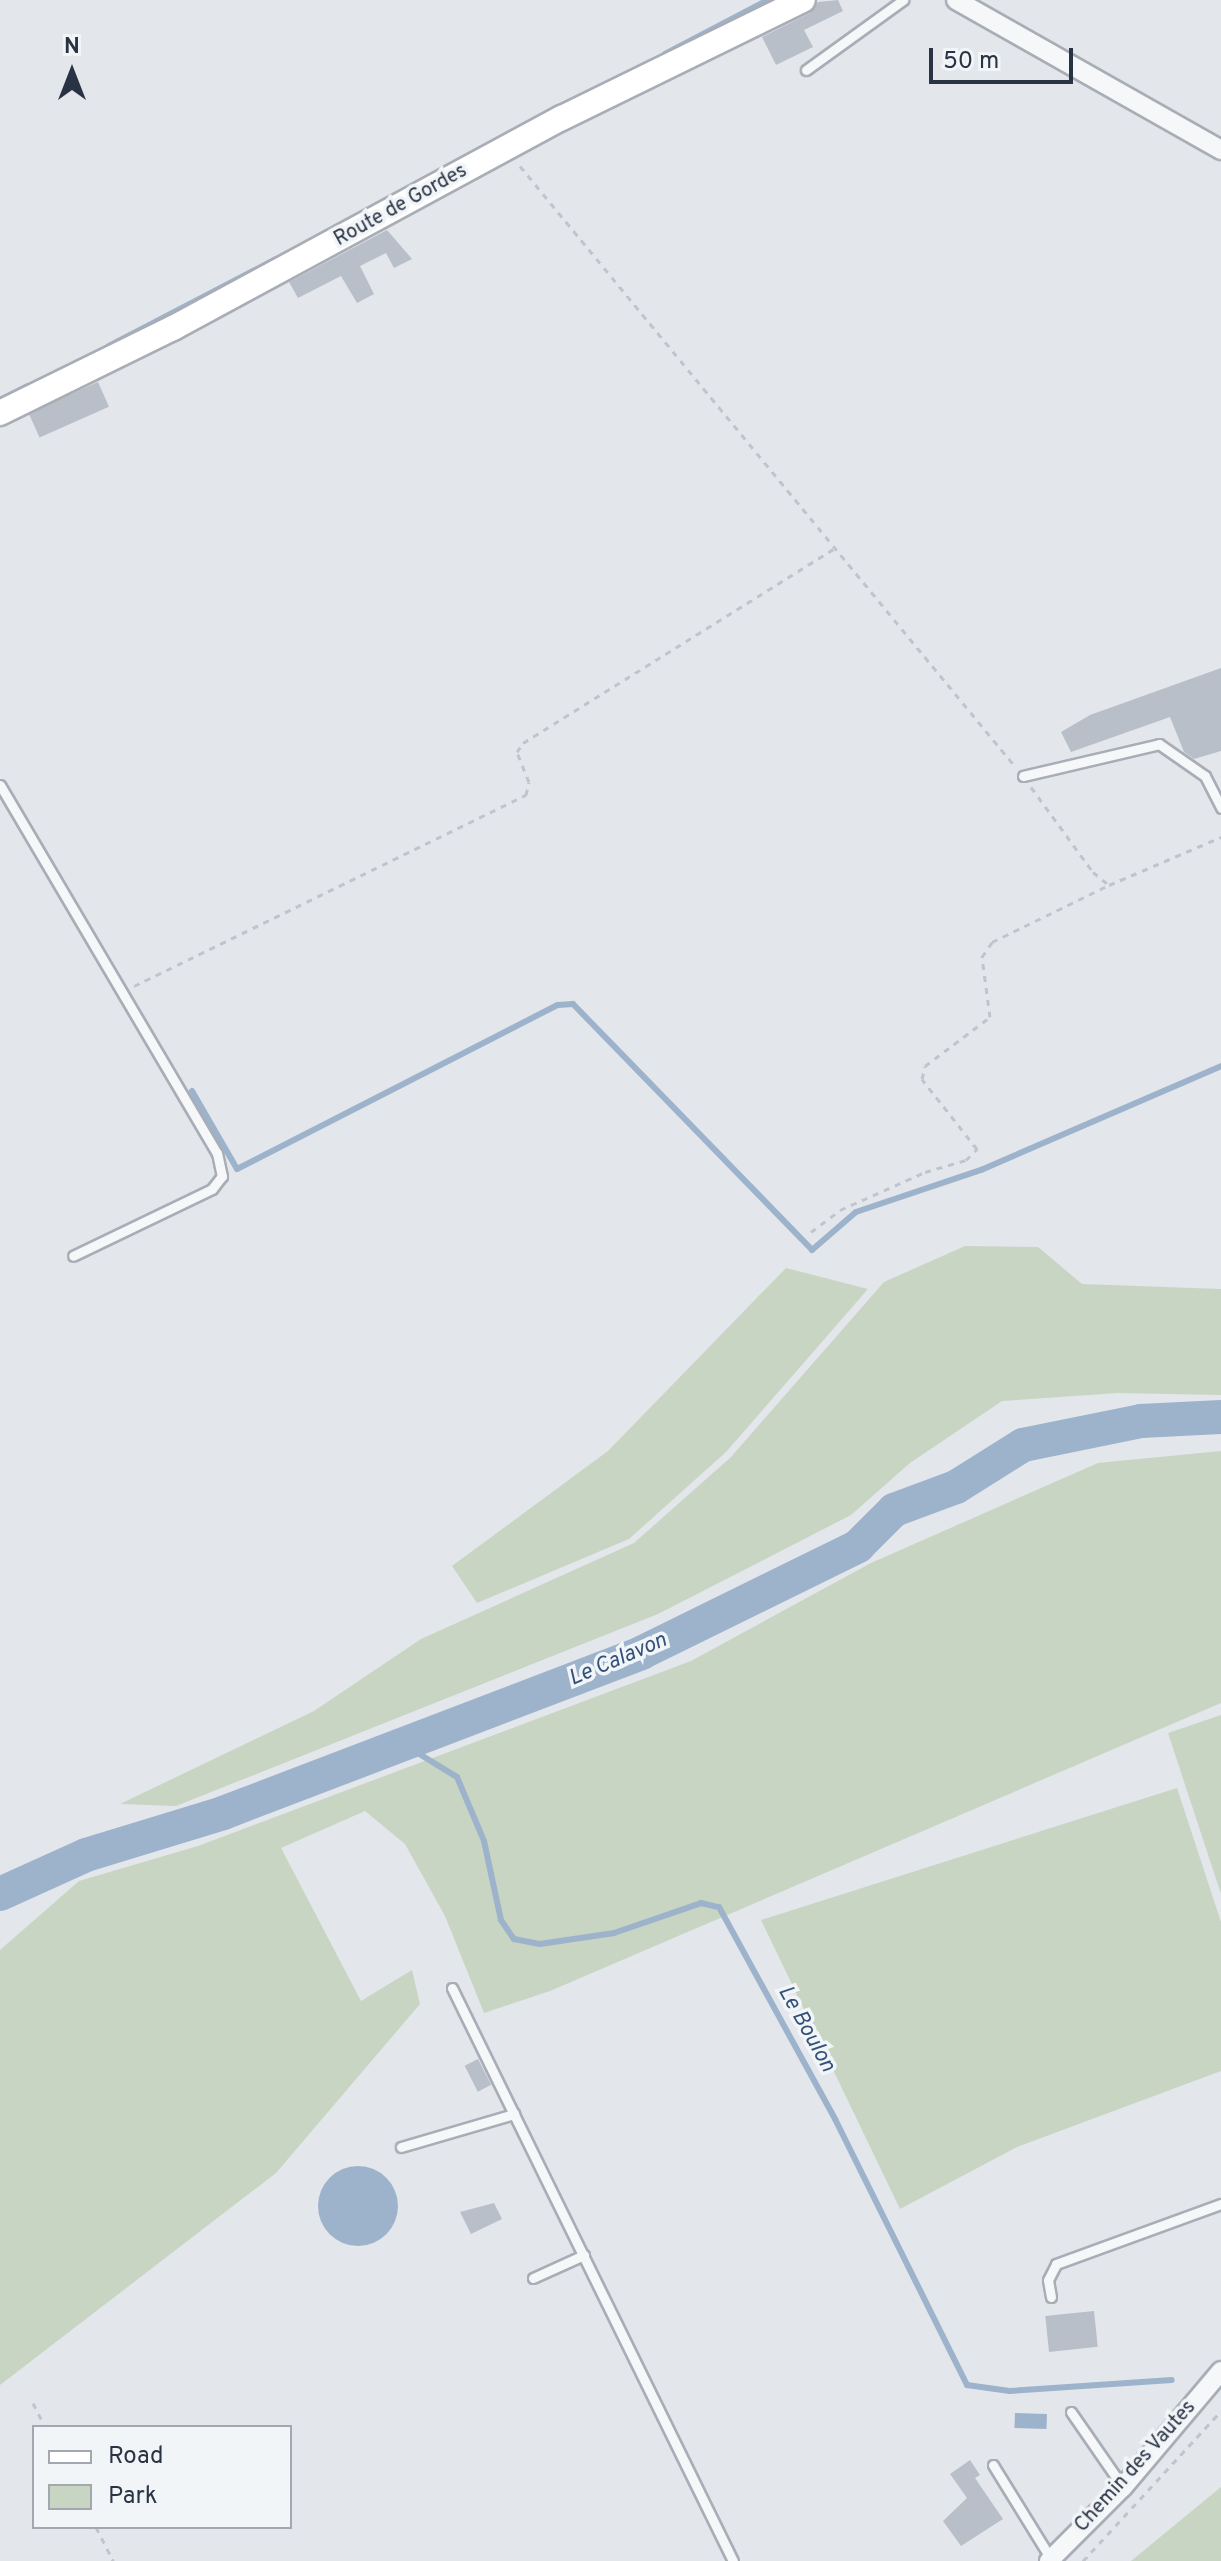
<!DOCTYPE html>
<style>
body{margin:0}
#map{position:relative;width:1221px;height:2561px;overflow:hidden;background:#e3e6eb;font-family:Overpass,sans-serif}
div>[style]{position:absolute}
[style*='--x']{left:calc(var(--x)*1px);top:calc(var(--y)*1px);width:calc(var(--w)*1px);rotate:calc(var(--a)*1deg)}
.green>*{inset:0;background:#c8d5c3}
.water>*{inset:0;background:#9db3cc;transform-origin:0 0}
.round{border-radius:50%}
.stream>*{height:6px;margin:-3px;padding:0 3px;transform-origin:3px;border-radius:3px;background:#9db3cc}
.river>*{height:34px;margin:-17px;padding:0 17px;transform-origin:17px;border-radius:17px;background:#9db3cc}
.building>*{inset:0;background:#b9bfc9;transform-origin:0 0}
.path>*{height:3px;margin-top:-1.5px;transform-origin:0;background:repeating-linear-gradient(90deg,#c1c4ca 0 6px,transparent 0 12px)}
.roads{filter:drop-shadow(2px 0 #a8adb6) drop-shadow(-2px 0 #a8adb6) drop-shadow(0 2px #a8adb6) drop-shadow(0 -2px #a8adb6)}
.lane>*{height:9px;margin:-4.5px;padding:0 4.5px;transform-origin:4.5px;border-radius:4.5px;background:#f6f7f9}
.street>*{height:18px;margin:-9px;padding:0 9px;transform-origin:9px;border-radius:9px;background:#f6f7f9}
.secondary>*{height:24px;margin:-12px;padding:0 12px;transform-origin:12px;border-radius:12px;background:#fff}
span{translate:-50% -50%;white-space:nowrap;text-align:center;line-height:1.15;-webkit-text-stroke:7px #f2f5f8;paint-order:stroke}
.street-label{font-size:20px;color:#2a3344}
.water-label{font-size:22px;color:#335179;font-style:italic}
.legend{position:absolute;left:32px;top:2425px;width:260px;height:104px;box-sizing:border-box;background:#f2f5f8;border:2px solid #a2a7b0;margin:0;padding:10px 14px;list-style:none;font-size:24px;color:#2a3344}
.legend li{display:flex;align-items:center;gap:16px;height:40px}
.legend b{width:40px;border:2px solid #a2a7b0}
.north{position:absolute;left:32px;top:32px;width:80px;height:80px;-webkit-text-stroke:6px #f2f5f8;paint-order:stroke;rotate:0deg;font-size:22px;font-weight:700;line-height:32px;text-align:center;color:#2a3344}
.north::after{content:'';display:block;margin:auto;width:28px;height:36px;background:#2a3344;clip-path:polygon(50% 0,100% 100%,50% 72%,0 100%)}
.scale{position:absolute;left:929px;top:48px;width:144px;height:36px;box-sizing:border-box;border:4px solid #2a3344;border-top:0;padding-left:10px;font-size:24px;line-height:28px;white-space:nowrap;color:#2a3344;-webkit-text-stroke:6px #f2f5f8;paint-order:stroke}
</style>
<div id="map">
<div class="green">
<div style="clip-path:polygon(965px 1246px,1038px 1247px,1082px 1284px,1221px 1289px,1221px 1395px,1118px 1393px,1002px 1401px,910px 1463px,851px 1515px,658px 1614px,176px 1806px,120px 1804px,314px 1711px,421px 1639px,634px 1543px,731px 1457px,884px 1282px)"></div>
<div style="clip-path:polygon(786px 1268px,868px 1289px,726px 1452px,629px 1539px,477px 1603px,452px 1566px,608px 1451px)"></div>
<div style="clip-path:polygon(1221px 1451px,1221px 1703px,550px 1991px,484px 2013px,445px 1916px,405px 1844px,365px 1811px,281px 1848px,361px 2001px,412px 1970px,420px 2004px,276px 2173px,0 2385px,0 1950px,79px 1881px,198px 1846px,691px 1661px,871px 1563px,1098px 1463px)"></div>
<div style="clip-path:polygon(1221px 1715px,1221px 1894px,1168px 1733px)"></div>
<div style="clip-path:polygon(1177px 1788px,1221px 1922px,1221px 2071px,1017px 2147px,900px 2209px,761px 1920px)"></div>
<div style="clip-path:polygon(1221px 2487px,1221px 2561px,1131px 2561px)"></div>
</div>
<div class="water">
<div class="round" style="left:318px;top:2166px;width:80px;height:80px"></div>
<div style="left:1015px;top:2413px;width:32px;height:15px;rotate:2deg"></div>
</div>
<div class="stream">
<div style="--x:665;--y:54;--w:116;--a:-27.7"></div>
<div style="--x:109;--y:346;--w:188;--a:-27.5"></div>
<div style="--x:0;--y:400;--w:30;--a:-27"></div>
<div style="--x:192;--y:1091;--w:90;--a:60"></div>
<div style="--x:237;--y:1169;--w:360;--a:-27.1"></div>
<div style="--x:558;--y:1005;--w:15;--a:-4"></div>
<div style="--x:573;--y:1004;--w:343;--a:45.8"></div>
<div style="--x:812;--y:1250;--w:58;--a:-40.8"></div>
<div style="--x:856;--y:1212;--w:132;--a:-18.6"></div>
<div style="--x:981;--y:1170;--w:262;--a:-23.4"></div>
<div style="--x:403;--y:1744;--w:63;--a:31.4"></div>
<div style="--x:457;--y:1777;--w:69;--a:67.1"></div>
<div style="--x:484;--y:1841;--w:81;--a:77.9"></div>
<div style="--x:501;--y:1920;--w:23;--a:56"></div>
<div style="--x:514;--y:1939;--w:26;--a:11"></div>
<div style="--x:540;--y:1944;--w:75;--a:-8.5"></div>
<div style="--x:614;--y:1933;--w:92;--a:-19"></div>
<div style="--x:701;--y:1903;--w:18;--a:13"></div>
<div style="--x:719;--y:1907;--w:242;--a:61.3"></div>
<div style="--x:835;--y:2119;--w:297;--a:63.6"></div>
<div style="--x:967;--y:2385;--w:43;--a:7.9"></div>
<div style="--x:1010;--y:2391;--w:162;--a:-3.9"></div>
</div>
<div class="river">
<div style="--x:0;--y:1894;--w:94;--a:-24.4"></div>
<div style="--x:86;--y:1855;--w:143;--a:-17"></div>
<div style="--x:223;--y:1813;--w:448;--a:-20.9"></div>
<div style="--x:641;--y:1653;--w:242;--a:-26.2"></div>
<div style="--x:858;--y:1546;--w:51;--a:-45"></div>
<div style="--x:894;--y:1510;--w:66;--a:-20.4"></div>
<div style="--x:956;--y:1487;--w:79;--a:-32.1"></div>
<div style="--x:1023;--y:1445;--w:120;--a:-11.5"></div>
<div style="--x:1141;--y:1421;--w:80;--a:-2.9"></div>
</div>
<div class="building">
<div style="clip-path:polygon(838px 0,843px 11px,804px 30px,813px 47px,776px 65px,762px 37px,810px 13px,818px 2px)"></div>
<div style="clip-path:polygon(387px 230px,412px 259px,394px 268px,386px 253px,360px 266px,374px 294px,357px 303px,341px 276px,298px 298px,289px 282px)"></div>
<div style="left:98px;top:382px;width:27px;height:76px;rotate:66deg"></div>
<div style="clip-path:polygon(1221px 668px,1221px 751px,1194px 759px,1184px 752px,1170px 717px,1071px 752px,1061px 732px,1090px 715px)"></div>
<div style="left:478px;top:2059px;width:29px;height:15px;rotate:63deg"></div>
<div style="clip-path:polygon(494px 2203px,502px 2219px,471px 2234px,460px 2212px)"></div>
<div style="left:1094px;top:2311px;width:36px;height:49px;rotate:84deg"></div>
<div style="clip-path:polygon(970px 2460px,980px 2475px,975px 2478px,1003px 2519px,961px 2546px,943px 2521px,967px 2498px,950px 2474px)"></div>
</div>
<div class="path">
<div style="--x:520;--y:166;--w:776;--a:50.49"></div>
<div style="--x:1031;--y:787;--w:105;--a:53.9"></div>
<div style="--x:1093;--y:872;--w:21;--a:39"></div>
<div style="--x:1109;--y:885;--w:122;--a:-23.2"></div>
<div style="--x:134;--y:986;--w:436;--a:-26"></div>
<div style="--x:526;--y:795;--w:13;--a:-77"></div>
<div style="--x:529;--y:782;--w:32;--a:-112"></div>
<div style="--x:517;--y:752;--w:11;--a:-56"></div>
<div style="--x:523;--y:743;--w:372;--a:-32"></div>
<div style="--x:811;--y:1232;--w:36;--a:-37"></div>
<div style="--x:840;--y:1210;--w:93;--a:-24.1"></div>
<div style="--x:925;--y:1172;--w:43;--a:-16.3"></div>
<div style="--x:966;--y:1160;--w:16;--a:-45"></div>
<div style="--x:977;--y:1149;--w:89;--a:-128.2"></div>
<div style="--x:922;--y:1079;--w:13;--a:-77"></div>
<div style="--x:925;--y:1066;--w:81;--a:-37"></div>
<div style="--x:990;--y:1017;--w:61;--a:-97.6"></div>
<div style="--x:982;--y:957;--w:18;--a:-56"></div>
<div style="--x:992;--y:942;--w:130;--a:-26"></div>
<div style="--x:33;--y:2403;--w:27;--a:63"></div>
<div style="--x:96;--y:2527;--w:38;--a:63"></div>
<div style="--x:1083;--y:2561;--w:204;--a:-47.4"></div>
</div>
<div class="roads">
<div class="lane">
<div style="--x:806;--y:70;--w:120;--a:-35.8"></div>
<div style="--x:1023;--y:776;--w:140;--a:-13.2"></div>
<div style="--x:1159;--y:744;--w:56;--a:34.8"></div>
<div style="--x:1205;--y:776;--w:36;--a:63"></div>
<div style="--x:0;--y:785;--w:427;--a:59.5"></div>
<div style="--x:217;--y:1153;--w:24;--a:78"></div>
<div style="--x:222;--y:1176;--w:16;--a:128"></div>
<div style="--x:212;--y:1189;--w:154;--a:154.3"></div>
<div style="--x:452;--y:1988;--w:638;--a:63.88"></div>
<div style="--x:401;--y:2147;--w:118;--a:-16.3"></div>
<div style="--x:533;--y:2278;--w:56;--a:-24.3"></div>
<div style="--x:1051;--y:2297;--w:17;--a:-100"></div>
<div style="--x:1048;--y:2280;--w:18;--a:-63"></div>
<div style="--x:1056;--y:2264;--w:176;--a:-20"></div>
<div style="--x:1071;--y:2412;--w:91;--a:55.3"></div>
<div style="--x:993;--y:2465;--w:110;--a:58.3"></div>
</div>
<div class="street">
<div style="--x:956;--y:0;--w:305;--a:29.5"></div>
<div style="--x:1049;--y:2561;--w:105;--a:-45"></div>
<div style="--x:1123;--y:2487;--w:152;--a:-49.8"></div>
</div>
<div class="secondary">
<div style="--x:0;--y:413;--w:193;--a:-26.2"></div>
<div style="--x:173;--y:328;--w:442;--a:-28.4"></div>
<div style="--x:562;--y:118;--w:268;--a:-26.1"></div>
</div>
</div>
<div class="street-label">
<span style="left:401px;top:206px;rotate:-29deg">Route de Gordes</span>
<span style="left:1136px;top:2467px;rotate:-48deg">Chemin des Vautes</span>
</div>
<div class="water-label">
<span style="left:618px;top:1660px;rotate:-23deg">Le Calavon</span>
<span style="left:806px;top:2029px;rotate:61deg">Le Boulon</span>
</div>
<ul class="legend">
<li><b style="height:10px;background:#fff"></b>Road</li>
<li><b style="height:22px;background:#c8d5c3"></b>Park</li>
</ul>
<div class="north">N</div>
<div class="scale">50 m</div>
</div>
